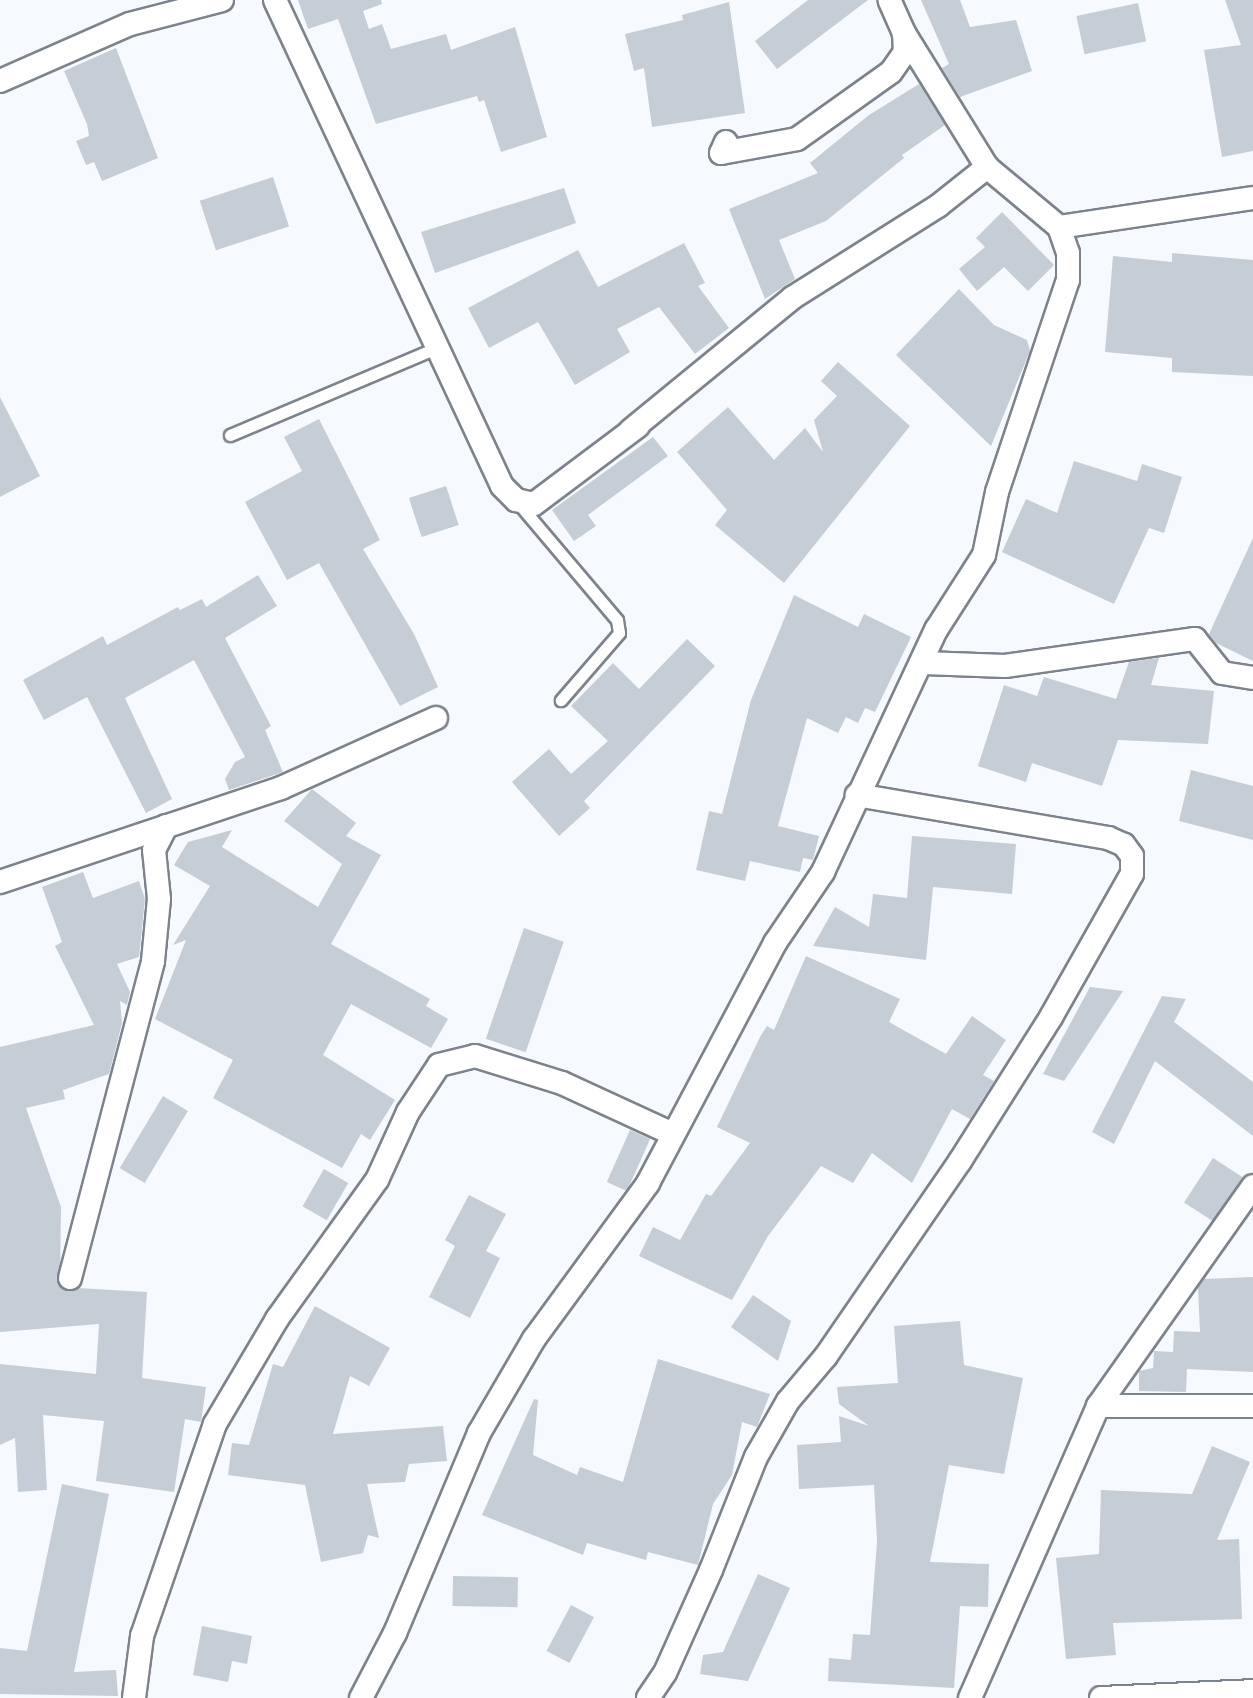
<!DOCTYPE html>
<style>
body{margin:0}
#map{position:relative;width:1253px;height:1698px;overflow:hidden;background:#f6f9fd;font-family:Quicksand,sans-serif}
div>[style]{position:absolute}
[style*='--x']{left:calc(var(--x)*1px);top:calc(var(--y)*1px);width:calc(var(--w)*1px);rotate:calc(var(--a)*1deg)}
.building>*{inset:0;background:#c5cdd6;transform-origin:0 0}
.roads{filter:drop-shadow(2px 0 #7c838c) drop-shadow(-2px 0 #7c838c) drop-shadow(0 2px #7c838c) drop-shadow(0 -2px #7c838c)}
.lane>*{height:11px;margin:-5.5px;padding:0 5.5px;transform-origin:5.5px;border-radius:5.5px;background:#fff}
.street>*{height:22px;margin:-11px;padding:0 11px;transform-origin:11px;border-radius:11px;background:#fff}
span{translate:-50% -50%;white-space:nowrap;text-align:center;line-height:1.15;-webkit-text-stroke:6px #fff;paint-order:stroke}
</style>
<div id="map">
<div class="building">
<div style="clip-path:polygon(298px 0,381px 0,382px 4px,363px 11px,369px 29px,382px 24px,391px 49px,446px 34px,451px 50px,515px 27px,547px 137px,501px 152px,484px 100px,479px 102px,477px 96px,376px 124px,338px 19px,308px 29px)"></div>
<div style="clip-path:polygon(808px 0,868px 0,777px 69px,755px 41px)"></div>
<div style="clip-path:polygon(921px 0,960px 0,970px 27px,1016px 20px,1032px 71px,960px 97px,942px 68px,949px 64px)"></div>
<div style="clip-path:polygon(1225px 0,1253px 0,1253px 151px,1222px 157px,1204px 50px,1241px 45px)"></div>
<div style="clip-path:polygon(729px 2px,745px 113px,652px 127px,644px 68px,634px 71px,625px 34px,683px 20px,682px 15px)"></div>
<div style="left:1138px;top:3px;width:39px;height:63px;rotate:78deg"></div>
<div style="clip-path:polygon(116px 48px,158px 158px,102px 181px,94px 162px,86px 165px,76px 141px,89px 136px,87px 124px,64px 71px)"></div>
<div style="clip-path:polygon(919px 84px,945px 125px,902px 155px,904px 158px,826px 221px,779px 240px,795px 279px,765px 299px,729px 209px,818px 173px,810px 163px,869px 115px)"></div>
<div style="left:273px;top:177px;width:52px;height:77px;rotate:72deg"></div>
<div style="clip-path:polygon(564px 188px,576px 223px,435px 273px,421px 232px)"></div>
<div style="clip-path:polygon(1002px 212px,1054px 265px,1028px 291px,1004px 267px,977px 291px,959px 269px,985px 247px,976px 238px)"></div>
<div style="clip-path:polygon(684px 243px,705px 283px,698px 286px,729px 328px,695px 354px,659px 307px,617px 329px,630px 352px,575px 385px,538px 322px,489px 348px,468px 308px,578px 250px,598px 287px)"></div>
<div style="clip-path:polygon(1172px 253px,1253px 260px,1253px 376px,1172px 372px,1172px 358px,1105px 352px,1113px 256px,1172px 262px)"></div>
<div style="clip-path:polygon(959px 289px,994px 325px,1027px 340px,1030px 351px,991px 446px,896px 355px)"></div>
<div style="clip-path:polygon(838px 362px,910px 426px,784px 583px,715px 525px,727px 510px,677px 452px,728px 407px,774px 460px,805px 428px,823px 452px,814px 420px,837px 396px,821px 381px)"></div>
<div style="clip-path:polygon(0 397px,40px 476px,0 497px)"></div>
<div style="clip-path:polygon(319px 419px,380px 540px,363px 549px,414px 634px,438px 687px,400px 706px,319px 563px,287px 580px,245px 502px,302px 471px,284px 437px)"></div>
<div style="clip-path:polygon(653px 437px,668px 456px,588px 515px,596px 526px,574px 541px,552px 510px)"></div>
<div style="clip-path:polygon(1074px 461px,1137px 481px,1142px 464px,1182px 477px,1164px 533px,1149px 528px,1114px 604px,1002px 552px,1026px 499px,1057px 513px)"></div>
<div style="left:446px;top:486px;width:41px;height:39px;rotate:72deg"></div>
<div style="clip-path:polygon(1253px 538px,1253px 661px,1216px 643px,1209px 634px)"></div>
<div style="clip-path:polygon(258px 575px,277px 606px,225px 638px,271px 726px,265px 730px,283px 772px,229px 790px,225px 779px,235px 762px,245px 757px,194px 660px,125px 698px,172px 799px,146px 813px,87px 697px,44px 720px,23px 680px,103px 636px,107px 645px,178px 607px,180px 610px,202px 599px,206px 607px)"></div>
<div style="clip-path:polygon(794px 595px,858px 627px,864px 614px,911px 637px,875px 712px,865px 708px,858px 723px,846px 717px,838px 733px,807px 718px,778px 826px,819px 836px,813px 860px,803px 858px,800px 872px,750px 861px,745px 881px,696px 870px,709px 811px,722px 814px,751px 700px)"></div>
<div style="clip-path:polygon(687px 639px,715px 666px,584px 801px,590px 808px,559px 836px,512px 782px,549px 749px,571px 774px,608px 741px,571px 706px,613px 663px,639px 689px)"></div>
<div style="clip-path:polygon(1159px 658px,1151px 685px,1214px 691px,1208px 744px,1118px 740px,1102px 786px,1032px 763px,1026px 782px,978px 766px,1004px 685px,1037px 696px,1044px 677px,1116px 699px,1129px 662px)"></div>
<div style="clip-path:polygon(1191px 770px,1253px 786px,1253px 840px,1179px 821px)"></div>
<div style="clip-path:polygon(312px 789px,356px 823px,346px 836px,381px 855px,331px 944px,430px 999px,426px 1006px,448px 1019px,431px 1048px,351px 1004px,323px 1055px,395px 1100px,370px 1140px,361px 1134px,342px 1168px,213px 1098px,233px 1060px,155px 1019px,186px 940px,173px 945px,210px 886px,174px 865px,188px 842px,232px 830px,222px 847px,318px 907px,342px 864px,284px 821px)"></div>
<div style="clip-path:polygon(912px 836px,1016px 844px,1012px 894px,933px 887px,926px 960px,813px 946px,835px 907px,869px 927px,873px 894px,907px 898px)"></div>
<div style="clip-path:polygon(83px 872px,93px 898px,139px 881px,145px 899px,139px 957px,117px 964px,130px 992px,127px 1005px,120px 1001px,122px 1023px,109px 1074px,63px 1090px,65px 1099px,26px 1108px,61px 1207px,60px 1287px,147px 1292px,142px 1378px,206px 1387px,201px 1422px,185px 1419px,174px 1492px,96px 1481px,104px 1421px,43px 1415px,47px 1490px,18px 1492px,15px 1438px,0 1445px,0 1364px,96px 1374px,99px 1324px,0 1332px,0 1047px,94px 1025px,55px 946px,62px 942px,42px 887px)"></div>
<div style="left:524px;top:928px;width:42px;height:117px;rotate:19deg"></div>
<div style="clip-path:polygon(806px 956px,900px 999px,889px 1022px,946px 1054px,972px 1016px,1006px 1040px,983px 1075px,994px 1081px,970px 1119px,952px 1109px,912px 1183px,872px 1153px,853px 1183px,821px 1166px,768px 1236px,732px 1300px,639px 1256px,653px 1227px,680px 1240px,706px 1194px,711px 1196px,750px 1143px,717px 1127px,760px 1037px,767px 1026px,774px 1030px)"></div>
<div style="clip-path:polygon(1090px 987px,1123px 991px,1064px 1081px,1043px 1074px)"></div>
<div style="clip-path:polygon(1162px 996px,1186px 999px,1174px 1022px,1253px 1082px,1253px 1136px,1155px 1061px,1114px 1144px,1092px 1132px)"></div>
<div style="left:163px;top:1096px;width:29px;height:84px;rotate:31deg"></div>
<div style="left:630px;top:1130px;width:22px;height:57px;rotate:24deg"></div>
<div style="left:1213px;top:1158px;width:35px;height:53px;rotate:33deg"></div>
<div style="left:324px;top:1169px;width:28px;height:43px;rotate:30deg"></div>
<div style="clip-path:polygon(469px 1195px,506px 1214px,486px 1251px,500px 1258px,470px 1318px,429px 1297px,455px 1246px,445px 1240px)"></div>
<div style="clip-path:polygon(1253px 1277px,1253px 1372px,1187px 1369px,1186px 1392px,1139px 1391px,1139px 1371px,1153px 1368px,1154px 1351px,1173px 1352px,1174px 1331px,1200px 1332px,1198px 1288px,1204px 1279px)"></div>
<div style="clip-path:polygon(753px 1295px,791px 1321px,778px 1361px,731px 1327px)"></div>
<div style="clip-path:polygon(315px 1306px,390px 1348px,369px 1386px,350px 1376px,333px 1434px,443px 1426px,447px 1461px,409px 1464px,405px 1482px,367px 1484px,379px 1538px,368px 1535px,363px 1553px,321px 1562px,305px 1485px,228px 1475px,232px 1443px,249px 1445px,273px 1364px,283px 1367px)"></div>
<div style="clip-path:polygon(960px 1321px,964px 1365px,1023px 1378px,1004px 1474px,949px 1465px,930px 1562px,989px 1564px,988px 1607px,960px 1606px,954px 1688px,828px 1681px,829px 1658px,851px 1660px,853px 1634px,870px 1635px,877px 1541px,874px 1485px,799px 1489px,797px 1445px,841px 1442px,839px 1416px,869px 1426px,839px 1404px,837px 1387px,898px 1383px,894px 1326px)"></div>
<div style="clip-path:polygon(658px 1359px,770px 1394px,757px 1427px,742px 1422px,732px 1475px,713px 1504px,698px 1565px,648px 1552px,646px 1560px,587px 1543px,583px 1555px,482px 1515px,534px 1399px,538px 1400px,533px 1455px,577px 1475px,580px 1467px,623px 1482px)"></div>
<div style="clip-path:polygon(1212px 1446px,1250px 1462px,1217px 1540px,1239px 1539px,1242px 1619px,1113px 1623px,1116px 1655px,1066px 1659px,1056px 1558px,1099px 1554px,1101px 1490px,1192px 1494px)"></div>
<div style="clip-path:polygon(62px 1484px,109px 1494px,74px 1672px,116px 1670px,118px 1696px,0 1694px,0 1648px,27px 1651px)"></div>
<div style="clip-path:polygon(758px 1574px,790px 1588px,748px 1681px,700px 1674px,703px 1655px,723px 1652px)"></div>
<div style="left:453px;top:1576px;width:65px;height:30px;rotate:1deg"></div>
<div style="left:571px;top:1605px;width:26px;height:52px;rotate:28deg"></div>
<div style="clip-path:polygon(202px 1626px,252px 1636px,247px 1664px,232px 1661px,228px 1682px,193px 1675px)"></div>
</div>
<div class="roads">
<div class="lane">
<div style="--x:230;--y:435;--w:221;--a:-22.9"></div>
<div style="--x:519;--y:504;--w:152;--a:49.8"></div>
<div style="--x:617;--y:620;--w:13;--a:81"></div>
<div style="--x:619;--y:633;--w:89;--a:130.9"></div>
</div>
<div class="street">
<div style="--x:275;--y:0;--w:536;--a:64.96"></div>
<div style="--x:502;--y:486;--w:20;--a:45"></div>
<div style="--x:516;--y:500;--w:18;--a:13"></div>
<div style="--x:534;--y:504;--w:130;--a:-36.9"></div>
<div style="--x:0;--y:81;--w:142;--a:-23.7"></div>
<div style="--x:130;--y:24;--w:95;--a:-14.6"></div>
<div style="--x:726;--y:142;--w:12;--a:114"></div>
<div style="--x:721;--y:153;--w:77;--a:-10.4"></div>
<div style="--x:797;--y:139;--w:115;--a:-35.5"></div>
<div style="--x:891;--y:72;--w:24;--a:-55"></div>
<div style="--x:905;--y:52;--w:19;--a:-93"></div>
<div style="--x:904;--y:33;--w:36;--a:-114"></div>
<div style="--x:1059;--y:227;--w:196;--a:-8.5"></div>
<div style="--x:631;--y:430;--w:208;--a:-39.3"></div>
<div style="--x:792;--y:298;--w:173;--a:-32.2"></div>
<div style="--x:938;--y:206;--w:63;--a:-38.5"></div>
<div style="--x:924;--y:663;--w:81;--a:2.1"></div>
<div style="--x:1005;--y:666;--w:192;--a:-8.1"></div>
<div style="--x:1195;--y:639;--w:43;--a:51.5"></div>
<div style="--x:1222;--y:673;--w:31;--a:9"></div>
<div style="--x:0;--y:882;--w:296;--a:-18.5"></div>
<div style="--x:281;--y:788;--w:170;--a:-24.3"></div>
<div style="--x:70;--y:1278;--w:328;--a:-75.3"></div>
<div style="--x:153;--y:961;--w:62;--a:-84.5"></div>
<div style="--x:159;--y:899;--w:49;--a:-95.8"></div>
<div style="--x:154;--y:850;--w:27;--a:-63"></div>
<div style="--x:1098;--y:1406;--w:155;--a:0"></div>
<div style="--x:134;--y:1698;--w:63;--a:-82.6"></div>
<div style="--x:142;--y:1636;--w:224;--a:-71"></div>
<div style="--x:215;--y:1424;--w:122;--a:-59.4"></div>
<div style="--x:277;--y:1319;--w:171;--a:-54.3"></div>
<div style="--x:377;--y:1180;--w:75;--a:-65.5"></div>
<div style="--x:408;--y:1112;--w:56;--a:-56.6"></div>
<div style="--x:439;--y:1065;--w:37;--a:-14"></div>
<div style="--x:475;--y:1056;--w:91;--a:17.2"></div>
<div style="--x:562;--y:1083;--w:122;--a:24.7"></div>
<div style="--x:361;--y:1698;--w:73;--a:-62.4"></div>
<div style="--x:395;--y:1633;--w:217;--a:-67.2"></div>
<div style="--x:479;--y:1433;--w:109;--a:-59.7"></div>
<div style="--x:534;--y:1339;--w:193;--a:-53.8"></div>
<div style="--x:648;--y:1183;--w:272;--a:-62.1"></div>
<div style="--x:775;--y:943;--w:86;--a:-55.9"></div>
<div style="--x:823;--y:872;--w:267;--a:-65"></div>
<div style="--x:936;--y:630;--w:89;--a:-57.4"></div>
<div style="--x:984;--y:555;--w:64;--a:-78.3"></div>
<div style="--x:997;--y:492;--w:224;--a:-71.5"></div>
<div style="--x:1068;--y:280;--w:27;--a:-90"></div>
<div style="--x:1068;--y:253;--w:28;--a:-109"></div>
<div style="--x:1059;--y:227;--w:94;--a:-140.2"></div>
<div style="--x:987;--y:167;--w:158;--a:-121.8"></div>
<div style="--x:648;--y:1698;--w:30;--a:-56"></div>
<div style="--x:665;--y:1673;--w:113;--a:-65.9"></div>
<div style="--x:711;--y:1570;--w:122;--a:-68.3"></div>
<div style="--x:756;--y:1457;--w:64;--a:-60.3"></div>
<div style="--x:788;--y:1401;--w:59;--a:-49.8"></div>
<div style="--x:826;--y:1356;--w:237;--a:-55.5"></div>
<div style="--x:960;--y:1161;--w:170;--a:-57.7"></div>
<div style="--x:1051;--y:1017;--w:164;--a:-60.5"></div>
<div style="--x:1132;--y:874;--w:18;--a:-90"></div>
<div style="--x:1132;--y:856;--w:14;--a:-126"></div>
<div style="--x:1124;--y:845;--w:17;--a:-156"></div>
<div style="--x:1108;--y:838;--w:255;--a:-170.3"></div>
<div style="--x:970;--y:1698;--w:319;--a:-66.3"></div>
<div style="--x:1098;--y:1406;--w:269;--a:-54.8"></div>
<div style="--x:1101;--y:1698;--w:152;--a:-2.6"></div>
</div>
</div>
</div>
